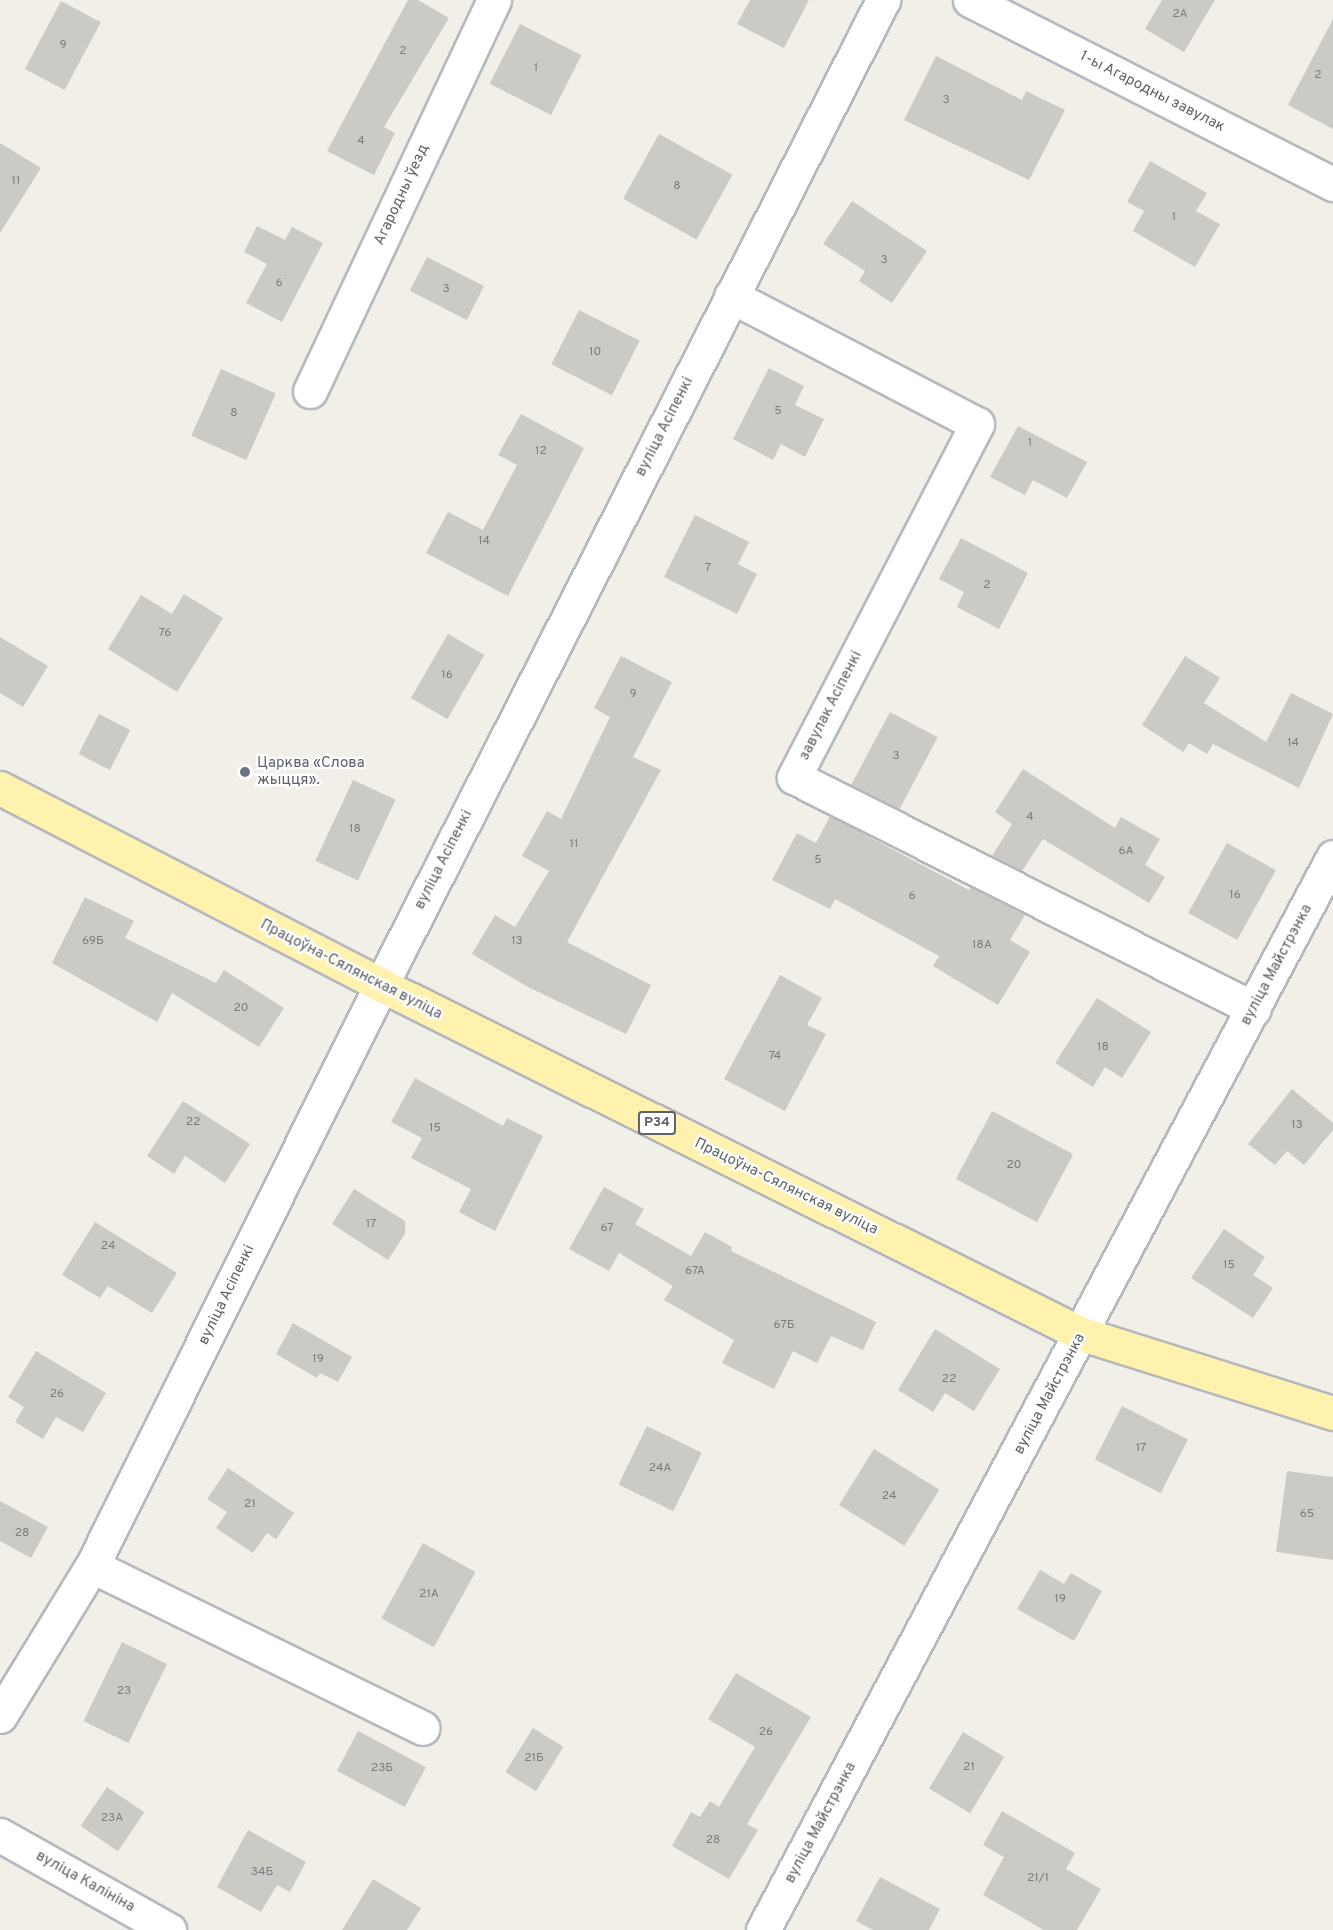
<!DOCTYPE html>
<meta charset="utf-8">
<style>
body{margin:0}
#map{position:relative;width:1333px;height:1930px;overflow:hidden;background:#f1efe8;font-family:Overpass,sans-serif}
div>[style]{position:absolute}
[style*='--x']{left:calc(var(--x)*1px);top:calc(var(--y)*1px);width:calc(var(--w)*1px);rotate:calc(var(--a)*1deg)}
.building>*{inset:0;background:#cccac5;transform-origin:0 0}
.roads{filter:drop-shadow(2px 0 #b5b8bc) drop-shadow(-2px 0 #b5b8bc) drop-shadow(0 2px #b5b8bc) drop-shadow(0 -2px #b5b8bc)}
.minor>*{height:33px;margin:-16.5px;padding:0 16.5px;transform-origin:16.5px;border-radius:16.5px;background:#fff}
.major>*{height:33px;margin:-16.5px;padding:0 16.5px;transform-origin:16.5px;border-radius:16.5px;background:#fff2af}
.dots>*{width:16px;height:16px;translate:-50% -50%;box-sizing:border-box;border:3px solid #fff;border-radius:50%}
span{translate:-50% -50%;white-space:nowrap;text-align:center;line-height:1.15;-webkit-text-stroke:4.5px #fff;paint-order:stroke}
.number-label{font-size:12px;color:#7a7d7f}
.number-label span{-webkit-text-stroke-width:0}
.shield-label span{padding:2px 4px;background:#fff;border:2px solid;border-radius:4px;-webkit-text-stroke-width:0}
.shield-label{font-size:14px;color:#5f6368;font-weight:700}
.street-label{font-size:15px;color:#5f6368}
.worship-label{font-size:15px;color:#5b616d}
.left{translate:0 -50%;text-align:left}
</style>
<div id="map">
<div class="building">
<div style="clip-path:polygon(408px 0,418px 0,449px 18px,384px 127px,395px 133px,374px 175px,327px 151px)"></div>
<div style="clip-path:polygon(750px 0,809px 0,784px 48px,737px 24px)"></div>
<div style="clip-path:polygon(1162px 0,1215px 0,1184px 52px,1145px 29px)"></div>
<div style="left:61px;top:1px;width:45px;height:77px;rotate:28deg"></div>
<div style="clip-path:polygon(1333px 19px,1333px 129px,1288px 105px)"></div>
<div style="left:520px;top:24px;width:69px;height:67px;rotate:27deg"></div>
<div style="clip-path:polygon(936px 56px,1022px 100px,1026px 91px,1065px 110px,1029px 180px,904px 120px)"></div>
<div style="left:659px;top:134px;width:84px;height:74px;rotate:29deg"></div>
<div style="clip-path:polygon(0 143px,41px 168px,0 233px)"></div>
<div style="clip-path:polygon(1150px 161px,1207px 193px,1196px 211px,1220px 224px,1195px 267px,1133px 231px,1144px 211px,1127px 202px)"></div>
<div style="clip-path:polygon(852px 201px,927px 251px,892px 303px,859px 281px,865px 271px,823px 244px)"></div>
<div style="clip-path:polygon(257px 226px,285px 240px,292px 227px,323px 243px,282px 322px,246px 303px,267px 264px,244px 252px)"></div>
<div style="left:427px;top:257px;width:64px;height:38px;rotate:27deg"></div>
<div style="left:579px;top:310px;width:68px;height:61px;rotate:27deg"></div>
<div style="clip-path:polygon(769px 368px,804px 386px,795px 405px,824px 419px,805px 457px,781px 444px,773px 460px,733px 439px)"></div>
<div style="left:221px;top:369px;width:60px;height:73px;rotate:24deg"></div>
<div style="clip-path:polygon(521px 414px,584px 448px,508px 596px,426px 553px,448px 512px,483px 530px,517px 465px,498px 455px)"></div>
<div style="clip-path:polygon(1018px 426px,1087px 462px,1067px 498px,1033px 480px,1025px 495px,990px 477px)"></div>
<div style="clip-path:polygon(695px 515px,749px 542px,738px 564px,757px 574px,737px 614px,664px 577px)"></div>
<div style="clip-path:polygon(961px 538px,1028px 573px,999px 629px,957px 607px,964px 592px,939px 579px)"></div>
<div style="clip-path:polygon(184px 594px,223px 618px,177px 692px,108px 649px,141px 595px,172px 614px)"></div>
<div style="left:448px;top:634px;width:42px;height:74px;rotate:30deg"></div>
<div style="clip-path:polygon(0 637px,48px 666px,23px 707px,0 693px)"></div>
<div style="clip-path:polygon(621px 656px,672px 682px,633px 757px,661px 770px,567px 942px,651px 985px,626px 1034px,528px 987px,472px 954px,495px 915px,515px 927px,549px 871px,522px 856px,547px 811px,561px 819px,610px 717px,594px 708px)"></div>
<div style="clip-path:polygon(1185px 656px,1220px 678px,1204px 703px,1266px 742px,1291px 693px,1333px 714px,1299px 788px,1213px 744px,1207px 754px,1189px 743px,1183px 752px,1142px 725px)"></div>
<div style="left:890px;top:712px;width:54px;height:83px;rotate:28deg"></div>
<div style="left:99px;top:714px;width:35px;height:45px;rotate:27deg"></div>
<div style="clip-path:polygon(1023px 769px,1115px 828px,1121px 817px,1160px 839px,1145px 865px,1165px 877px,1149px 903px,1043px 839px,1022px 871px,992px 856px,1012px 824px,995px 812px)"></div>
<div style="left:353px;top:780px;width:47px;height:89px;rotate:25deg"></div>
<div style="clip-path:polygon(830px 816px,969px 890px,971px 887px,1025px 915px,1010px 940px,1030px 952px,998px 1005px,933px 966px,939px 956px,835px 899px,830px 909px,772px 880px,797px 833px,816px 843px)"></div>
<div style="left:1227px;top:843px;width:56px;height:80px;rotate:29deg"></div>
<div style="clip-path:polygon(85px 897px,134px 921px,125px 938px,216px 983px,224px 970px,284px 1008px,259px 1047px,172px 993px,157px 1022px,52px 963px)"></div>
<div style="clip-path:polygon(780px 975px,822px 998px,807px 1025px,826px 1034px,785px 1111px,724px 1079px)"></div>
<div style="clip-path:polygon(1097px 998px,1151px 1032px,1122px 1078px,1105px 1067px,1093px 1087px,1055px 1063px)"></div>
<div style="clip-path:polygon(415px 1078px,503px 1126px,507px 1118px,543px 1136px,495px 1231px,459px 1212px,471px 1189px,411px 1158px,422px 1138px,391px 1122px)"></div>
<div style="clip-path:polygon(1292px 1089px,1333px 1123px,1333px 1130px,1304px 1165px,1287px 1151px,1275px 1165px,1248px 1144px)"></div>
<div style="clip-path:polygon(183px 1101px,250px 1144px,225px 1183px,185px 1156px,174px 1174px,147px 1156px)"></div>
<div style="left:992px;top:1111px;width:92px;height:77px;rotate:28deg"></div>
<div style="clip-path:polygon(604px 1187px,644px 1209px,635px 1224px,691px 1256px,705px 1232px,732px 1247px,731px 1251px,876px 1322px,863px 1350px,831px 1336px,817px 1363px,793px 1351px,774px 1389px,722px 1363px,734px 1340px,664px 1300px,673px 1286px,619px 1253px,609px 1271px,569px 1249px)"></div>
<div style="clip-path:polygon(354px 1189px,405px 1221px,405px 1234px,388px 1260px,332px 1224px)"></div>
<div style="clip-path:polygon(95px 1222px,177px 1273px,152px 1313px,108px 1286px,100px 1298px,62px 1275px)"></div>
<div style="clip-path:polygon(1224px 1229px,1265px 1257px,1253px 1275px,1273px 1288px,1253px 1318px,1191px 1278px)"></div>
<div style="clip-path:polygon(293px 1323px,352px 1357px,338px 1382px,320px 1373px,317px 1378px,276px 1354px)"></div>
<div style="clip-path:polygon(935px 1329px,1000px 1369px,974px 1411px,945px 1393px,933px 1412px,898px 1390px)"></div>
<div style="clip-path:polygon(36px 1351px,106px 1393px,83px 1432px,56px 1417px,43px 1439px,15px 1422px,24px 1407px,8px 1397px)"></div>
<div style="left:1122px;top:1406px;width:74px;height:60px;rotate:27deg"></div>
<div style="left:647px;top:1426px;width:61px;height:65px;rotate:26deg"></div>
<div style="left:874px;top:1449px;width:77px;height:66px;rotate:32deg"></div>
<div style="clip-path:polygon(228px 1468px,294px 1513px,276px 1539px,267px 1533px,253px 1553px,216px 1528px,227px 1512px,207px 1499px)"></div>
<div style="clip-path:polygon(1287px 1471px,1333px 1477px,1333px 1560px,1276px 1552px)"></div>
<div style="clip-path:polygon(0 1501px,48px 1527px,31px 1558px,0 1541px)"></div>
<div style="left:423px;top:1543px;width:60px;height:86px;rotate:29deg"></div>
<div style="clip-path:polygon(1040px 1570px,1064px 1584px,1071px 1573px,1102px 1591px,1074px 1641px,1017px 1609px)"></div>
<div style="left:122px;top:1642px;width:50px;height:88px;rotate:26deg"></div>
<div style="clip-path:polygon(736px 1673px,811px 1717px,747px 1824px,758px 1830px,729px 1879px,672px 1846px,691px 1812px,700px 1817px,710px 1801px,719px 1807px,755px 1747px,708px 1719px)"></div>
<div style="left:533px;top:1728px;width:36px;height:52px;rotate:32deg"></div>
<div style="left:358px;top:1731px;width:77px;height:45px;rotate:28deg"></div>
<div style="left:963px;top:1732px;width:48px;height:66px;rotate:31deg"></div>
<div style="left:107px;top:1787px;width:45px;height:47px;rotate:34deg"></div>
<div style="clip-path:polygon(1002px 1811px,1075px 1853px,1066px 1869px,1101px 1889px,1077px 1930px,1044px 1930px,983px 1895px,1004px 1857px,983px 1845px)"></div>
<div style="clip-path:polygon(248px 1830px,306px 1862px,290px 1892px,277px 1885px,261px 1912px,217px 1887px)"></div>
<div style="clip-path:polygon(880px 1877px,940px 1909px,929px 1930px,873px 1930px,856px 1921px)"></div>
<div style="clip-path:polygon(373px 1879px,421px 1908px,407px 1930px,342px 1930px)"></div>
</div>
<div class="roads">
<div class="minor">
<div style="--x:970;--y:0;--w:407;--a:26.9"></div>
<div style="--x:731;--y:296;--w:277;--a:27.5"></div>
<div style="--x:977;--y:424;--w:398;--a:117.4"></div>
<div style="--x:794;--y:777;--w:515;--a:26.76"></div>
<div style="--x:310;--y:391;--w:432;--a:-64.8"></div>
<div style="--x:92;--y:1566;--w:368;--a:26.1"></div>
<div style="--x:0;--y:1716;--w:176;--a:-58.5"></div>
<div style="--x:92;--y:1566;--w:649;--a:-63.55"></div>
<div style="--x:381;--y:985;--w:1106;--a:-62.99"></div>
<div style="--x:0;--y:1835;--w:194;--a:29.3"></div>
<div style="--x:763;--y:1930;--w:1215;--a:-62.02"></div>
</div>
<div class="major">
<div style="--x:0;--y:788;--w:429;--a:27.3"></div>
<div style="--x:381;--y:985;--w:783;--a:26.47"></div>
<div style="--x:1082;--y:1334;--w:263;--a:17.5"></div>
</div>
</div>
<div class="dots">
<div style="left:245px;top:772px;background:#6b7280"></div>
</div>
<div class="number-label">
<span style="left:1180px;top:15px">2А</span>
<span style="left:63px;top:46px">9</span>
<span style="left:403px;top:52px">2</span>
<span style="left:536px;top:69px">1</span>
<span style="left:1318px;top:76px">2</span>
<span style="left:946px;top:101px">3</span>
<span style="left:361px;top:142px">4</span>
<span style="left:16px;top:182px">11</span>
<span style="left:677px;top:187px">8</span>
<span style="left:1174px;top:218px">1</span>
<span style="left:884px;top:261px">3</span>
<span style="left:279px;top:284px">6</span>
<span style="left:446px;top:290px">3</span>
<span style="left:595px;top:353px">10</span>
<span style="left:778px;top:412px">5</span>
<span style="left:234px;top:414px">8</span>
<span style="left:1030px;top:444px">1</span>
<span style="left:541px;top:452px">12</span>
<span style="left:484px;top:542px">14</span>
<span style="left:708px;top:569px">7</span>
<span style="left:987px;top:586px">2</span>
<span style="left:165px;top:634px">76</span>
<span style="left:447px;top:676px">16</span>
<span style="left:633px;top:695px">9</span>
<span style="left:1293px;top:744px">14</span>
<span style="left:896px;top:757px">3</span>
<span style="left:1030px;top:818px">4</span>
<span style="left:355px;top:830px">18</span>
<span style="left:574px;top:845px">11</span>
<span style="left:1126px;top:852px">6А</span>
<span style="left:818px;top:861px">5</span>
<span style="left:1235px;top:896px">16</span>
<span style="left:912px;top:897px">6</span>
<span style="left:93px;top:942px">69Б</span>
<span style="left:517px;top:942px">13</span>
<span style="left:982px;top:946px">18А</span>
<span style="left:241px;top:1009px">20</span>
<span style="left:1103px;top:1048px">18</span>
<span style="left:775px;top:1057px">74</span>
<span style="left:193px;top:1123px">22</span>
<span style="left:1297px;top:1126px">13</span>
<span style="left:435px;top:1129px">15</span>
<span style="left:1014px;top:1166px">20</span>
<span style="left:371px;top:1225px">17</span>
<span style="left:607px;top:1229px">67</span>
<span style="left:108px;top:1247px">24</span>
<span style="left:1229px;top:1266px">15</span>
<span style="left:695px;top:1272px">67А</span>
<span style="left:784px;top:1326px">67Б</span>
<span style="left:318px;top:1360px">19</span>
<span style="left:949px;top:1380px">22</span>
<span style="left:57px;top:1395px">26</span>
<span style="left:1141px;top:1449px">17</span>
<span style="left:660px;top:1469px">24А</span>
<span style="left:889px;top:1497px">24</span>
<span style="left:250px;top:1505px">21</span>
<span style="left:1307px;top:1515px">65</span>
<span style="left:22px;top:1534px">28</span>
<span style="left:429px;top:1595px">21А</span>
<span style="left:1060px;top:1600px">19</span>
<span style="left:124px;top:1692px">23</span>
<span style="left:766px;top:1733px">26</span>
<span style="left:534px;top:1759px">21Б</span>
<span style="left:969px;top:1768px">21</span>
<span style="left:382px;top:1769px">23Б</span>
<span style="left:112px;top:1819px">23А</span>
<span style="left:713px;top:1841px">28</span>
<span style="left:262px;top:1873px">34Б</span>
<span style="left:1038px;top:1879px">21/1</span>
</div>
<div class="shield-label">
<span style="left:657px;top:1123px">Р34</span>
</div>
<div class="street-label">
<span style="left:1152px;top:92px;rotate:27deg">1-ы Агародны завулак</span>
<span style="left:402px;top:195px;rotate:-65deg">Агародны ўезд</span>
<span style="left:665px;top:427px;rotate:-63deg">вуліца Асіпенкі</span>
<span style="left:831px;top:706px;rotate:-63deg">завулак Асіпенкі</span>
<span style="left:444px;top:860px;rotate:-63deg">вуліца Асіпенкі</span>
<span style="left:1277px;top:965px;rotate:-62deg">вуліца Майстрэнка</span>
<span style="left:351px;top:970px;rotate:27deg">Працоўна-Сялянская вуліца</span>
<span style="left:786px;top:1187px;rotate:26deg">Працоўна-Сялянская вуліца</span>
<span style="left:227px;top:1295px;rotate:-64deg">вуліца Асіпенкі</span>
<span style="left:1050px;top:1394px;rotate:-62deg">вуліца Майстрэнка</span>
<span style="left:821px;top:1823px;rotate:-62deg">вуліца Майстрэнка</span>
<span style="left:85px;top:1882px;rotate:29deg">вуліца Калініна</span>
</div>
<div class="worship-label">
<span class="left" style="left:257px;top:772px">Царква «Слова<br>жыцця».</span>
</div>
</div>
